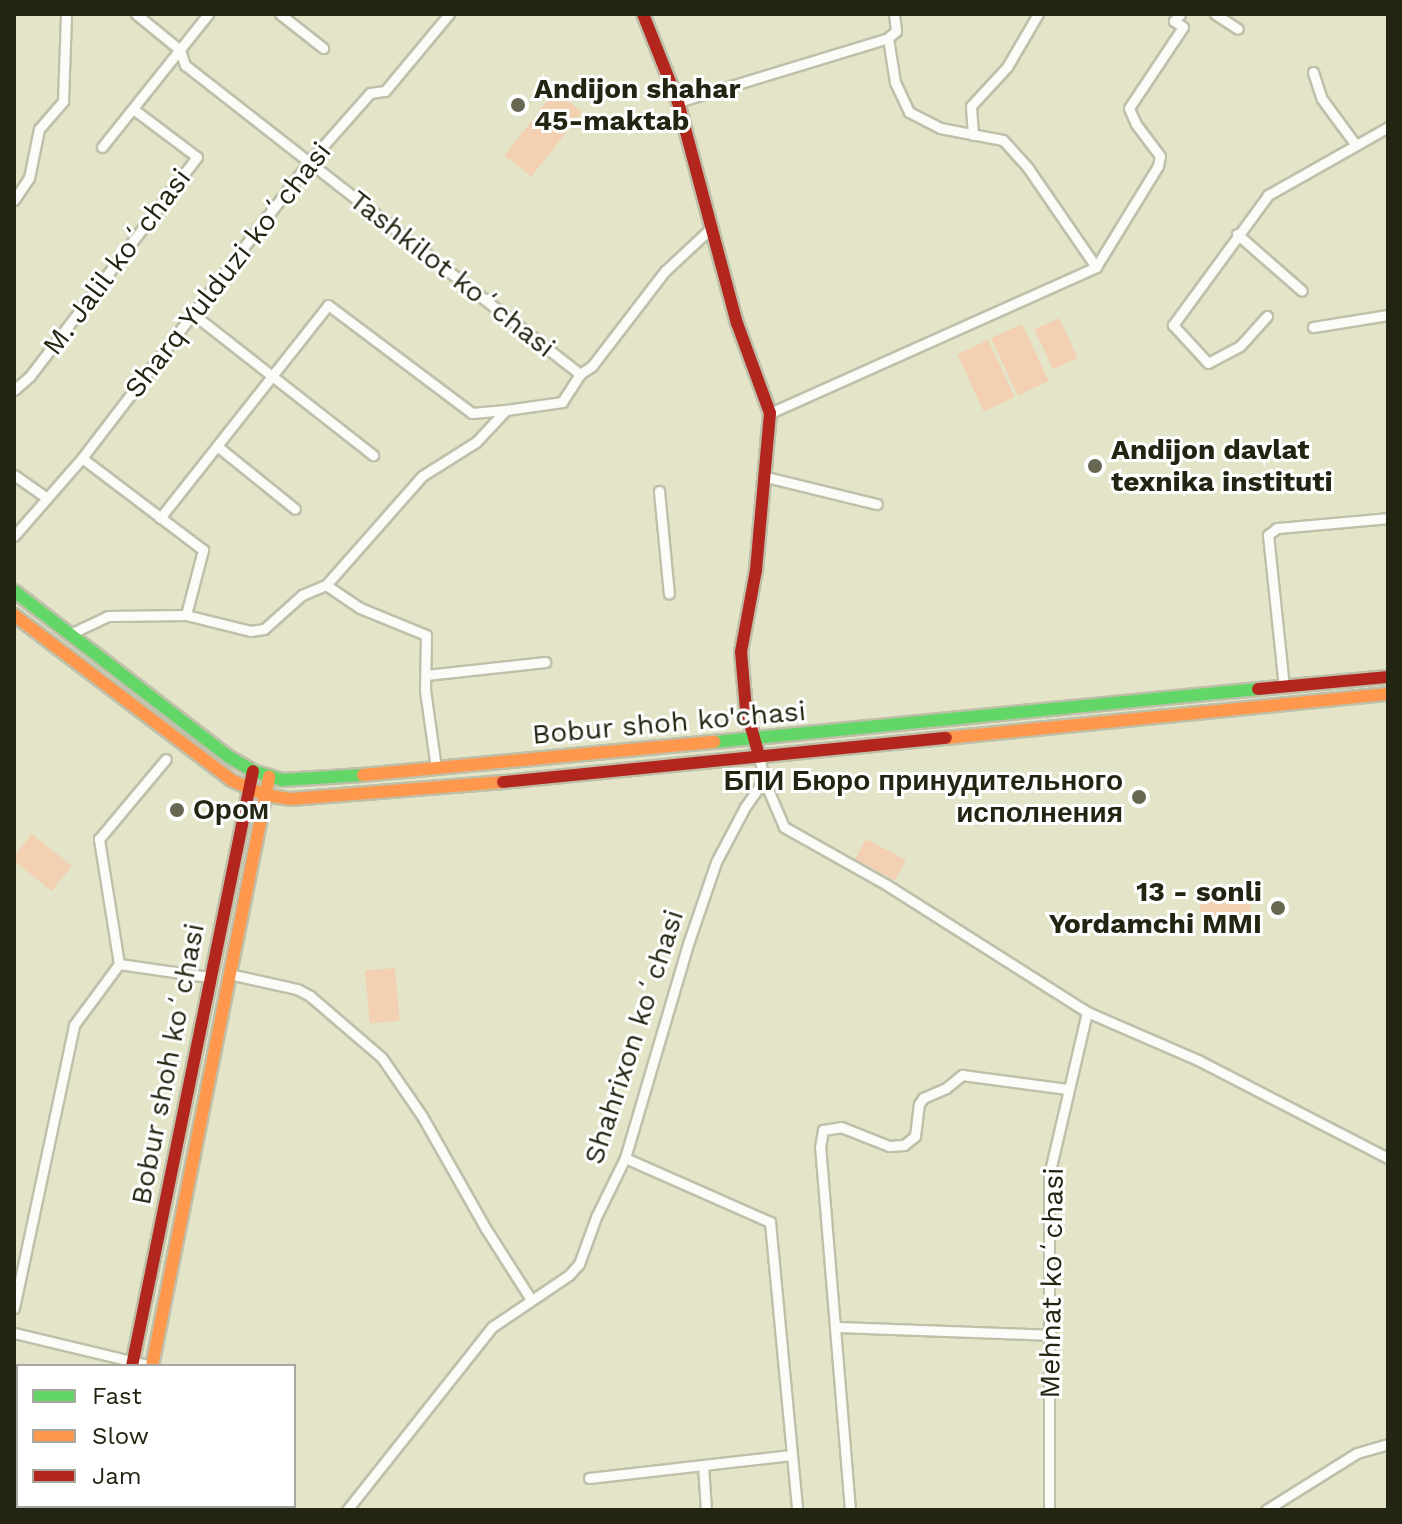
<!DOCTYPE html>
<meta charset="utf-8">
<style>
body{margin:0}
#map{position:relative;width:1402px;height:1524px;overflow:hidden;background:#e3e4c8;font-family:"Work Sans",sans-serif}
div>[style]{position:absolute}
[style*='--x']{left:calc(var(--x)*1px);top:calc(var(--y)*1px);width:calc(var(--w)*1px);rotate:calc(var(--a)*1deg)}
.green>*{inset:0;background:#f2d0b1;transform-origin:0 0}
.roads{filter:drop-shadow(2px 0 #bfc0aa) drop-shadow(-2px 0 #bfc0aa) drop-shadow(0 2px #bfc0aa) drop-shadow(0 -2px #bfc0aa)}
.street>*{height:9px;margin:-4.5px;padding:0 4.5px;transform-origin:4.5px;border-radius:4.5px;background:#fbfbf7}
.fast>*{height:12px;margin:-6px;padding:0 6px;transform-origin:6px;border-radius:6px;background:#63d668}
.slow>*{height:12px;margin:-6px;padding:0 6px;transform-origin:6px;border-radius:6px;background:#ff974d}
.jam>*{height:12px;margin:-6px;padding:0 6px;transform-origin:6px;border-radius:6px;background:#b3261e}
.dots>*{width:22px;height:22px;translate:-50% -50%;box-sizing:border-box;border:4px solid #fff;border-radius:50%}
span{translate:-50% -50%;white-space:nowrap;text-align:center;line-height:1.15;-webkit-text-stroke:6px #fff;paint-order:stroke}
.poi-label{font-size:28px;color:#242412;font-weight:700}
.left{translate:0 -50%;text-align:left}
.right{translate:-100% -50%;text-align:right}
.street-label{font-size:28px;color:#242412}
.frame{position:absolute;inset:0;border:16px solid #242412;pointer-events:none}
.legend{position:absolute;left:16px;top:1364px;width:280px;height:144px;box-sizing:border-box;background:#fff;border:2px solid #a7a7a0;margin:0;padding:10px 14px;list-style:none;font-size:24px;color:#242412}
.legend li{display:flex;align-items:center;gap:16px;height:40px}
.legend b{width:40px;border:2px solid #a7a7a0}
</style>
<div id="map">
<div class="green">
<div style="left:555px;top:91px;width:34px;height:82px;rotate:38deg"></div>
<div style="left:1059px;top:318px;width:44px;height:27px;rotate:65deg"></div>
<div style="left:1022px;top:324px;width:63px;height:34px;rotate:65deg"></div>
<div style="left:988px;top:340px;width:63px;height:34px;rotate:65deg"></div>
<div style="left:32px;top:834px;width:51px;height:32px;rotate:39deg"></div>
<div style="left:866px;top:839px;width:45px;height:23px;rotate:28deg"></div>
<div style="left:1248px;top:889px;width:24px;height:50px;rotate:83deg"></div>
<div style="left:395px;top:968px;width:53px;height:30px;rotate:85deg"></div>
</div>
<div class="roads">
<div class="street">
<div style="--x:136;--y:14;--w:57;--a:39.3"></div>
<div style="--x:180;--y:50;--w:16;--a:72"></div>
<div style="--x:185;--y:65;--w:502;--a:38.04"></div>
<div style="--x:280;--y:14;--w:55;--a:38.3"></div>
<div style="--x:894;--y:14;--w:17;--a:83"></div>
<div style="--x:896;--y:31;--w:11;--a:139"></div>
<div style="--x:888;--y:38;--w:45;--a:81"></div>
<div style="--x:895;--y:82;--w:33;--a:65"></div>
<div style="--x:909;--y:112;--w:35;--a:27"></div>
<div style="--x:940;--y:128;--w:64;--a:10.8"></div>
<div style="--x:1003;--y:140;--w:38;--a:48"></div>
<div style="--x:1028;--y:168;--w:120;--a:55.5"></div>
<div style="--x:1215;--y:14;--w:27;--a:33"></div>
<div style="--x:1313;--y:72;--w:28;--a:72"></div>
<div style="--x:1322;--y:99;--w:56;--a:53.7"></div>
<div style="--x:678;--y:102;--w:220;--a:-16.9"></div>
<div style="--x:973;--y:135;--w:29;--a:-94"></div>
<div style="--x:971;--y:106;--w:53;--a:-47.3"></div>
<div style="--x:1007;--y:67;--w:61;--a:-59.7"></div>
<div style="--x:102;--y:147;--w:170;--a:-51.4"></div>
<div style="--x:14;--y:200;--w:27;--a:-56"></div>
<div style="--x:29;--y:178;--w:50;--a:-78.5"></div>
<div style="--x:39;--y:129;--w:37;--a:-49"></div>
<div style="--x:63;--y:101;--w:87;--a:-88"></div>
<div style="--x:1237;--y:234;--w:86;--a:41.2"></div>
<div style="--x:1096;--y:267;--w:119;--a:-58.5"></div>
<div style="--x:1158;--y:166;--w:10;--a:-79"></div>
<div style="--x:1160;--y:156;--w:40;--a:-127"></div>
<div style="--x:1136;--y:124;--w:17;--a:-114"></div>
<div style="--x:1129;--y:108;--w:97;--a:-56.3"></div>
<div style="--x:1183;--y:27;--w:11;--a:-146"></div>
<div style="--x:1174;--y:21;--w:9;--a:-49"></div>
<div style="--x:193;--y:314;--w:229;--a:38.1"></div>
<div style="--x:1267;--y:316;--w:40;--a:132"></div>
<div style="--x:1240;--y:346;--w:36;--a:152"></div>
<div style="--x:1208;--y:363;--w:52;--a:-132.6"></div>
<div style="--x:1173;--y:325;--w:161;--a:-53.8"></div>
<div style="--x:1268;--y:195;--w:138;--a:-29.5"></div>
<div style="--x:1313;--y:327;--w:76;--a:-9.1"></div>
<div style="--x:14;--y:390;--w:21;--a:-41"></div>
<div style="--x:30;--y:376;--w:275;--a:-52.7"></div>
<div style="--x:197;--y:157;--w:80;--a:-143.1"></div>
<div style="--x:770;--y:413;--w:357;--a:-24.1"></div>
<div style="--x:217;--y:446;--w:100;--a:38.9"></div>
<div style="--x:82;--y:458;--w:152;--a:37.2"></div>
<div style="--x:203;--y:550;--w:67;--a:104.7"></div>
<div style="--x:14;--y:475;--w:38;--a:35"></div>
<div style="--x:766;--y:477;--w:114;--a:13.7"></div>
<div style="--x:659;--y:491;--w:103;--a:84.5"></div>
<div style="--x:160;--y:518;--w:271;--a:-51.7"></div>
<div style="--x:328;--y:305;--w:180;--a:36.9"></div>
<div style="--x:472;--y:413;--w:34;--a:-5"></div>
<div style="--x:14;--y:536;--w:103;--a:-48.9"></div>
<div style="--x:82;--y:458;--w:373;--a:-52.5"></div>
<div style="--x:309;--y:162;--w:92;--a:-48.5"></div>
<div style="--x:370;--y:93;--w:15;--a:-8"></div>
<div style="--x:385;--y:91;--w:100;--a:-50.3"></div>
<div style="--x:326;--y:585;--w:41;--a:34.1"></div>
<div style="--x:360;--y:608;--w:71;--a:22.2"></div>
<div style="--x:426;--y:635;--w:55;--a:91"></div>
<div style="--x:425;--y:690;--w:79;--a:82"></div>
<div style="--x:70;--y:634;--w:42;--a:-25.3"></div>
<div style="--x:108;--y:616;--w:78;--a:-0.7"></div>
<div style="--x:186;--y:615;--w:66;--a:14"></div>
<div style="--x:250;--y:631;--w:14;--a:-8"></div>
<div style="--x:264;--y:629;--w:51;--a:-41.8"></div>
<div style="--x:302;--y:595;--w:26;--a:-23"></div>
<div style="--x:326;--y:585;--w:145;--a:-48.6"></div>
<div style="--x:422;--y:476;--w:64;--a:-32.2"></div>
<div style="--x:476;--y:442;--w:44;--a:-46.8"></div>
<div style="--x:506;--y:410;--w:57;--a:-8.1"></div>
<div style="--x:562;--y:402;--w:33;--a:-57"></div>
<div style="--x:580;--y:374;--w:14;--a:-34"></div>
<div style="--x:592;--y:366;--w:120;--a:-52.5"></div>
<div style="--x:665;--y:271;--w:62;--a:-43"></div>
<div style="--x:426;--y:675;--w:120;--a:-6.2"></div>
<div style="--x:1284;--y:687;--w:153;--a:-96"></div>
<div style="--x:1268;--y:535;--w:11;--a:-38"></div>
<div style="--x:1277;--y:528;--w:111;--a:-5.1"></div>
<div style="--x:759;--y:756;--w:25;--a:78"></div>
<div style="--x:764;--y:780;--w:51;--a:66.9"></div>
<div style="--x:784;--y:827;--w:118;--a:29.4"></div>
<div style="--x:887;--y:885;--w:237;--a:32.4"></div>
<div style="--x:1087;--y:1012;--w:167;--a:103.1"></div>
<div style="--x:1049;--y:1175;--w:335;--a:90"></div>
<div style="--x:119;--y:964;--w:127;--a:-99.1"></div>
<div style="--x:99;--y:839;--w:104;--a:-50.1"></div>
<div style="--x:119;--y:964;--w:91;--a:8.2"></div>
<div style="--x:229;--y:974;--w:70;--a:12.4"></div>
<div style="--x:297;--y:989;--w:15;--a:28"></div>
<div style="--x:310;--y:996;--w:95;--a:40.7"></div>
<div style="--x:382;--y:1058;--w:70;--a:55.4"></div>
<div style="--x:422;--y:1116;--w:130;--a:60.5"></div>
<div style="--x:486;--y:1229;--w:82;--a:57.5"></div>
<div style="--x:1087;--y:1012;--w:121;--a:23.4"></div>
<div style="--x:1198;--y:1060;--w:214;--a:27.3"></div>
<div style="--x:625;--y:1158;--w:158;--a:23.8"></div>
<div style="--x:770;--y:1222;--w:289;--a:84.6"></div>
<div style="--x:14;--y:1308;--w:289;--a:-78"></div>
<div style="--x:74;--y:1025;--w:76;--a:-53.6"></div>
<div style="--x:836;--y:1327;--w:215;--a:2.1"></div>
<div style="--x:14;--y:1333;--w:141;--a:13.5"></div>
<div style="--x:589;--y:1478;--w:115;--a:-6.5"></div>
<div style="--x:347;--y:1510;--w:233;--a:-51.6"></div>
<div style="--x:492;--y:1327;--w:93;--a:-34"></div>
<div style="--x:569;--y:1275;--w:15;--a:-48"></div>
<div style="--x:579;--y:1264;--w:50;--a:-70.1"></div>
<div style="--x:596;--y:1217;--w:66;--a:-63.8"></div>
<div style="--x:625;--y:1158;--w:226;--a:-73.6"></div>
<div style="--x:689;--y:941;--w:83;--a:-71.1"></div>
<div style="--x:716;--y:862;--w:62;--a:-62.2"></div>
<div style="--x:745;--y:807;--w:33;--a:-55"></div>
<div style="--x:706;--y:1510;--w:45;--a:-93.8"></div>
<div style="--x:703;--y:1465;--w:89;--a:-6.5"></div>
<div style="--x:850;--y:1510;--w:364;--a:-94.7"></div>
<div style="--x:820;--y:1147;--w:17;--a:-80"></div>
<div style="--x:823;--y:1130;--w:18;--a:-9"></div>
<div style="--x:841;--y:1127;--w:52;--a:21.6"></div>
<div style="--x:889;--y:1146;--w:15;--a:-4"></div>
<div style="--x:904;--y:1145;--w:14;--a:-39"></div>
<div style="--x:915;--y:1136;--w:32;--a:-83"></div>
<div style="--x:919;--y:1104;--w:7;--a:-56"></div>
<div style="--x:923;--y:1098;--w:25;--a:-23"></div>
<div style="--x:946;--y:1088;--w:21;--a:-39"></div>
<div style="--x:962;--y:1075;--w:106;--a:7.6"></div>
<div style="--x:1266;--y:1510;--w:107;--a:-32.1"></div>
<div style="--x:1357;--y:1453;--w:32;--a:-16"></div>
</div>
<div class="fast">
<div style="--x:14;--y:591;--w:272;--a:37.7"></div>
<div style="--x:229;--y:757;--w:28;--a:30"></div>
<div style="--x:253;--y:771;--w:30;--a:17"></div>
<div style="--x:282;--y:780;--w:81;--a:-3.5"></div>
<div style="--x:714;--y:742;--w:547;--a:-5.56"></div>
<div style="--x:101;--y:1510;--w:4;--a:-76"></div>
</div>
<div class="slow">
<div style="--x:14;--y:615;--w:273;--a:37.2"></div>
<div style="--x:231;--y:780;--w:37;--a:24"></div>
<div style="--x:265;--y:795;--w:26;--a:9"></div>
<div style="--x:291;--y:799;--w:213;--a:-4.6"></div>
<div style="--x:946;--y:738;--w:444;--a:-5.7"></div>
<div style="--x:363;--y:775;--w:353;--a:-5.4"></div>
<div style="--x:152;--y:1366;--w:601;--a:-78.76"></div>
</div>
<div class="jam">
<div style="--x:643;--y:14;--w:95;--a:68.3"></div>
<div style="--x:678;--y:102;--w:229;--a:75.1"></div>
<div style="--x:737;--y:323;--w:96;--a:69.9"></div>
<div style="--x:770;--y:413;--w:158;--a:95.1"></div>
<div style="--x:756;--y:570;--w:83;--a:100.4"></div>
<div style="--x:741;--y:652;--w:57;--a:85"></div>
<div style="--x:746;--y:709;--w:49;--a:74.5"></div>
<div style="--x:1258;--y:689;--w:131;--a:-5.3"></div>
<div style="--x:503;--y:782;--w:445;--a:-5.7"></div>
<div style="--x:132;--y:1366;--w:607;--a:-78.51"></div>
<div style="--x:122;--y:1510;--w:4;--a:-76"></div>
</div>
</div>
<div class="dots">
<div style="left:518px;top:105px;background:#676752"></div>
<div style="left:1095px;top:466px;background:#676752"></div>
<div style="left:1139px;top:797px;background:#676752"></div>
<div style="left:177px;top:810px;background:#676752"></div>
<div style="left:1278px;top:908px;background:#676752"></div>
</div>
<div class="poi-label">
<span class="left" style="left:534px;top:105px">Andijon shahar<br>45-maktab</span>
<span class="left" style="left:1111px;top:466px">Andijon davlat<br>texnika instituti</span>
<span class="right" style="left:1123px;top:797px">БПИ Бюро принудительного<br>исполнения</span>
<span class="left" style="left:193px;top:810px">Ором</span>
<span class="right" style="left:1262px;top:908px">13 - sonli<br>Yordamchi MMI</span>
</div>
<div class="street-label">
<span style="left:117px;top:262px;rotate:-53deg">M. Jalil koʻchasi</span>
<span style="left:228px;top:270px;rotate:-52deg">Sharq Yulduzi koʻchasi</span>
<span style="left:452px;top:274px;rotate:38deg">Tashkilot koʻchasi</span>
<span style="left:669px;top:723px;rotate:-5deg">Bobur shoh ko'chasi</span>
<span style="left:634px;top:1037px;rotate:-72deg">Shahrixon koʻchasi</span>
<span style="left:168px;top:1064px;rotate:-79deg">Bobur shoh koʻchasi</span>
<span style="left:1052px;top:1283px;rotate:-89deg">Mehnat koʻchasi</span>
</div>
<div class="frame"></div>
<ul class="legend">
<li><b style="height:10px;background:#63d668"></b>Fast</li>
<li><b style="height:10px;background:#ff974d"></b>Slow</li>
<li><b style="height:10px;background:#b3261e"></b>Jam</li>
</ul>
</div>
